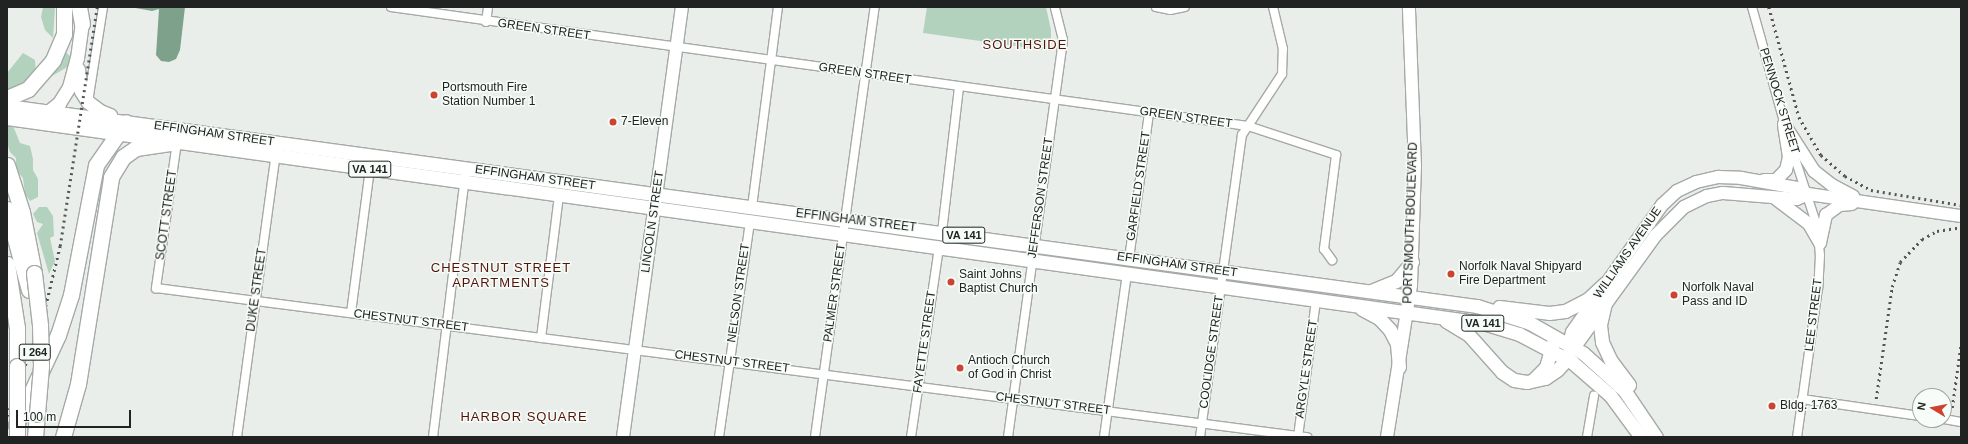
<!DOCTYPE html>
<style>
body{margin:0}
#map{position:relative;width:1968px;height:444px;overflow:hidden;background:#e9eeeb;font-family:Arial,sans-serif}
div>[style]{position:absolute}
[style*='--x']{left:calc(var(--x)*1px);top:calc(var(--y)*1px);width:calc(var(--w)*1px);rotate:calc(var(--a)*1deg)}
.green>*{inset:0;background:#b2d2be}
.water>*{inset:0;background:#7ea18c}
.roads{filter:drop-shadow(1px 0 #a5aaa6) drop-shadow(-1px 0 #a5aaa6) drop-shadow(0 1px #a5aaa6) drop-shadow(0 -1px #a5aaa6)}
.street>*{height:8px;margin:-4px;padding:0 4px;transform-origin:4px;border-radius:4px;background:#fff}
.secondary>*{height:12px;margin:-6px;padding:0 6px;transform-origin:6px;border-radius:6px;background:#fff}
.primary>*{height:13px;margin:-6.5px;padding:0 6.5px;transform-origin:6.5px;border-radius:6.5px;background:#fff}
.highway>*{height:15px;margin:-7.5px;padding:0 7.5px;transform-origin:7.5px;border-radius:7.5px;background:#fff}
.rail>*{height:2.5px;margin-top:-1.25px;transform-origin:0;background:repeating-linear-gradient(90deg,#545655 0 2px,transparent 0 6px)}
.bridges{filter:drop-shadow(1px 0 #a5aaa6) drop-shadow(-1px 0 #a5aaa6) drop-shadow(0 1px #a5aaa6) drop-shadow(0 -1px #a5aaa6)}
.highway-bridge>*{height:15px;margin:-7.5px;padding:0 7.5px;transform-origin:7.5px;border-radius:7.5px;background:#fff}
.dots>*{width:11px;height:11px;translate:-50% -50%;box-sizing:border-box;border:2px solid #f6fcf8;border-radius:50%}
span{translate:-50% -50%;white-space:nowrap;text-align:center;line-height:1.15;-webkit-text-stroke:3px #f6fcf8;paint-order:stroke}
.shield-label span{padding:1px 3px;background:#f6fcf8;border:1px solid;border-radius:3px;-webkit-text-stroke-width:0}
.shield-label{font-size:11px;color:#212322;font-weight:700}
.street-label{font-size:12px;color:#212322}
.poi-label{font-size:12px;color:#212322}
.left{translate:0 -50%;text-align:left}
.neighbourhood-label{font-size:13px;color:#56130a;letter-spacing:1px}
.frame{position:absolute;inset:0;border:8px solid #212322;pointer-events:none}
.north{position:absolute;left:1912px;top:388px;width:40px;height:40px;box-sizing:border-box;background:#f6fcf8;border:1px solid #a1a5a2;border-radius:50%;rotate:280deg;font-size:11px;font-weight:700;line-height:16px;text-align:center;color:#212322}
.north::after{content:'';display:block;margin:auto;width:14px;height:18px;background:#ce422f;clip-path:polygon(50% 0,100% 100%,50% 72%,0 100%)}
.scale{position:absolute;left:16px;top:410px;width:115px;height:18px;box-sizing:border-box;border:2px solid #212322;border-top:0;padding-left:5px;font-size:12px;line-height:14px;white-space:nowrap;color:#212322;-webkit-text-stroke:3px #f6fcf8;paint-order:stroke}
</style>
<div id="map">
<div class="green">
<div style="clip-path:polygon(43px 7px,55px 8px,53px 38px,45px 30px,41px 17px)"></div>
<div style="clip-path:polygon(927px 7px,1046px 7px,1051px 30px,1051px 51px,923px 33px)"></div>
<div style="clip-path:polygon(62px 49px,70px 56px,69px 66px,52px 76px,48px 73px)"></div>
<div style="clip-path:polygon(23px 53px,35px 60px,36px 76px,7px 95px,7px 73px)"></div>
<div style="clip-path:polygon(7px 126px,13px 126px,20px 143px,30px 146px,33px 159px,33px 170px,38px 179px,38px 197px,30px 201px,25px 194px,23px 178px,16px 170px,16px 158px,10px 152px,7px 143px)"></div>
<div style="clip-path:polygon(39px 207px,47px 207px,53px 216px,54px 236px,50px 238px,55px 261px,49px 274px,37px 233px,43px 224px,37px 222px,33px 214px)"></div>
</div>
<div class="water">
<div style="clip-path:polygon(130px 7px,185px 7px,180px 50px,176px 59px,169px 62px,161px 61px,156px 55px,159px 9px,152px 11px)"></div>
</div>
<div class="roads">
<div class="street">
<div style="--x:391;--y:7;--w:865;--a:7.91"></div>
<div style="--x:1248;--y:126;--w:93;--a:18.2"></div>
<div style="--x:1336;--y:155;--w:95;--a:97.3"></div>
<div style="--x:1324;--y:249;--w:14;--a:54"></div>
<div style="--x:1156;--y:7;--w:14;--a:12"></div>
<div style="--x:1170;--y:10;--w:15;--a:-11"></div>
<div style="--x:1752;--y:7;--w:127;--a:74.4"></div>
<div style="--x:486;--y:22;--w:15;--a:-82"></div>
<div style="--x:88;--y:102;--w:96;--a:-81"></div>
<div style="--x:177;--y:142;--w:148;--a:98.2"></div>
<div style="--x:156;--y:288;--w:1161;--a:7.38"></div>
<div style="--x:1791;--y:146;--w:87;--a:72"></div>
<div style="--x:1818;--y:229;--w:26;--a:86"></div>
<div style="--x:1820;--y:255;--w:33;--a:93"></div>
<div style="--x:1818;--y:288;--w:150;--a:98"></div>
<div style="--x:752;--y:207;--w:202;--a:-82.6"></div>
<div style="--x:942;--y:232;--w:146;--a:-83.3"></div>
<div style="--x:1129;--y:259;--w:147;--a:-82.2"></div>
<div style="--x:351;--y:313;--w:145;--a:-82.5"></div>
<div style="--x:541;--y:338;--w:144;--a:-82.8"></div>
<div style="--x:1802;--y:399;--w:119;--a:8.2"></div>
<div style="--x:1944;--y:419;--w:17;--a:10"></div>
<div style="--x:237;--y:437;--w:289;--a:-82.2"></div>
<div style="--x:433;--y:437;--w:262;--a:-83"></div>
<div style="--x:719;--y:437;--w:218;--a:-81.8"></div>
<div style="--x:815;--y:437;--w:434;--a:-82.1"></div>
<div style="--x:911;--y:437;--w:192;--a:-81.6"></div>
<div style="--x:1008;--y:437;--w:401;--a:-82.1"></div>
<div style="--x:1063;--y:40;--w:34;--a:-104"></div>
<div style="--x:1104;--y:437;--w:165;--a:-82"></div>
<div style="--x:1200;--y:437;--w:305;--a:-82.1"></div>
<div style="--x:1242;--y:135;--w:73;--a:-56.7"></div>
<div style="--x:1282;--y:74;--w:25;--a:-88"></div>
<div style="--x:1283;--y:49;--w:43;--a:-103.4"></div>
<div style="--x:1298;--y:437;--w:138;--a:-82.5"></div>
<div style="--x:1587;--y:437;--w:42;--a:-80.3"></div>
</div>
<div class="secondary">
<div style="--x:1784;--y:124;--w:56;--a:57.4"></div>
<div style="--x:1814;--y:171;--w:23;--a:38"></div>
<div style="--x:1832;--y:185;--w:24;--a:28"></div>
<div style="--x:1764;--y:180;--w:12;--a:0"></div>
<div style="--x:1776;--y:180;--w:14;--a:-45"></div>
<div style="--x:1786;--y:170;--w:13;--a:-77"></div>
<div style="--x:1789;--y:157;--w:30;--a:-99"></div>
<div style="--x:1776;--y:199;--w:41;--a:37.1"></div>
<div style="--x:1809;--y:224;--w:22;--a:60"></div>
<div style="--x:1820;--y:243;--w:29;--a:-78"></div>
<div style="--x:1826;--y:215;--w:17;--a:-36"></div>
<div style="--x:1840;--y:205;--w:12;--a:-5"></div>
<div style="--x:1570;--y:353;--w:9;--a:-96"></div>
<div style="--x:1569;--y:344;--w:12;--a:-76"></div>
<div style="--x:1572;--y:332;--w:156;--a:-54.7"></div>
<div style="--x:1662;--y:205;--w:21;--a:-43"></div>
<div style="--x:1677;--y:191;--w:21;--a:-25"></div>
<div style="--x:1696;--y:182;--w:23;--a:-13"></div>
<div style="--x:1718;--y:177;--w:23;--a:2"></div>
<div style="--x:1741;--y:178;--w:57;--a:10.1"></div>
<div style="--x:1797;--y:188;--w:13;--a:29"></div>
<div style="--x:1808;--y:194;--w:155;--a:8.2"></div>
<div style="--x:1569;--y:355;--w:148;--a:-54.1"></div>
<div style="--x:1656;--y:235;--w:40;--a:-45"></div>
<div style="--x:1684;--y:207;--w:25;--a:-26"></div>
<div style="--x:1707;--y:196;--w:16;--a:-11"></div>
<div style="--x:1723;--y:193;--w:74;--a:4.6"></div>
<div style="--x:1797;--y:199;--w:12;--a:-24"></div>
<div style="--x:623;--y:437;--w:434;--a:-82.2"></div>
<div style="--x:1387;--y:437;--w:154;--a:-81"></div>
<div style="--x:1411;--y:285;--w:119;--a:-88.1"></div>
<div style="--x:1415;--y:166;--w:159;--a:-92.2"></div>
</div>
<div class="primary">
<div style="--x:78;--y:69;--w:22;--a:82"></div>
<div style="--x:81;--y:91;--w:13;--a:58"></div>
<div style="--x:88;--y:102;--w:15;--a:37"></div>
<div style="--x:100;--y:111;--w:11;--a:22"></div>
<div style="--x:7;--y:106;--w:1484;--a:7.75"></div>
<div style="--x:1477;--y:306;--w:56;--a:17.8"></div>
<div style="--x:1530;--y:323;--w:61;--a:29.5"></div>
<div style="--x:1583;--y:353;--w:55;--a:42.1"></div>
<div style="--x:1624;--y:390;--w:57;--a:55.8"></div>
<div style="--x:45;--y:114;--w:18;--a:-38"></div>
<div style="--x:59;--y:103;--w:19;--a:-58"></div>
<div style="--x:69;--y:87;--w:30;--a:-75"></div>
<div style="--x:77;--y:58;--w:34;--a:-82"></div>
<div style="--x:7;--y:118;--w:1490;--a:7.91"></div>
<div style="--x:1483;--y:323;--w:38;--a:17"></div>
<div style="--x:1519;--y:334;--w:60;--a:27.8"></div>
<div style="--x:1572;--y:362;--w:50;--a:41"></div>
<div style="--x:1610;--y:395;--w:52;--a:53.6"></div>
<div style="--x:1371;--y:291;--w:27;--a:-22"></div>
<div style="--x:1396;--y:281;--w:25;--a:-50"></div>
<div style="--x:1605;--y:303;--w:23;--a:103"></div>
<div style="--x:1600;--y:325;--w:17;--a:83"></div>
<div style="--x:1602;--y:342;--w:21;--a:65"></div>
<div style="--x:1611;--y:361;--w:30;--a:53"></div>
<div style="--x:1499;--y:307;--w:50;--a:6.8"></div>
<div style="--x:1549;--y:313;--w:16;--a:-7"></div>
<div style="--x:1565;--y:311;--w:25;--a:-27"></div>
<div style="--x:1587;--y:300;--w:25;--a:-43"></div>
<div style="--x:1362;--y:309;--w:19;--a:28"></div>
<div style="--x:1379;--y:318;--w:16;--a:47"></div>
<div style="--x:1390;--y:330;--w:16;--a:63"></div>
<div style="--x:1397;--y:344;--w:23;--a:85"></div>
<div style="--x:1446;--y:321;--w:26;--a:31"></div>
<div style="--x:1468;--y:334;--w:51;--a:48.2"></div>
<div style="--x:1502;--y:372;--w:14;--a:34"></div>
<div style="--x:1514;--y:380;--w:13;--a:9"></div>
<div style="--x:1527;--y:382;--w:18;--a:-13"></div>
<div style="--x:1545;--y:378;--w:14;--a:-34"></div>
<div style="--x:1557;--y:370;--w:15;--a:-48"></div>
<div style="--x:1533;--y:380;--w:18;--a:-45"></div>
<div style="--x:1546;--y:367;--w:25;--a:-74"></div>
</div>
<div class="highway">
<div style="--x:79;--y:7;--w:17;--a:80"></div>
<div style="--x:7;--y:98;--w:23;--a:-23"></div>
<div style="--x:28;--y:89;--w:38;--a:-49"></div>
<div style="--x:53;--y:60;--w:28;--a:-67"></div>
<div style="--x:64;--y:34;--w:27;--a:-90"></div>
<div style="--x:7;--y:165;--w:49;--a:72.3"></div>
<div style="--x:22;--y:212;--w:62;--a:78.9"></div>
<div style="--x:7;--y:209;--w:84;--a:74.8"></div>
<div style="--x:7;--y:264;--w:65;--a:81.1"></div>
<div style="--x:17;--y:328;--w:38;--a:90"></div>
<div style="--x:16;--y:425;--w:99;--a:-65"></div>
<div style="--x:58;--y:335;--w:42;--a:-72"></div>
<div style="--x:71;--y:295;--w:132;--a:-79.1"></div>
<div style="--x:96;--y:165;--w:52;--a:-55.1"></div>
<div style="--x:35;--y:437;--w:23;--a:-85"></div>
<div style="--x:63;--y:437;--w:55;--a:-74.2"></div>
<div style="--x:78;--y:384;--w:210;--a:-80.9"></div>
<div style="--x:111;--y:177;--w:23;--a:-59"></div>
<div style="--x:123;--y:157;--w:16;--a:-35"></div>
<div style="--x:136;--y:148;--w:41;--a:-8.3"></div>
</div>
</div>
<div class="rail">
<div style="--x:1769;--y:7;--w:114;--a:74.7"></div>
<div style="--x:1799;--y:117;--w:44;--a:59.9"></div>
<div style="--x:1821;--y:155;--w:32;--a:41"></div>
<div style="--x:1845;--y:176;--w:30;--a:28"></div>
<div style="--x:1871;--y:190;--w:91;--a:9.5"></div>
<div style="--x:1876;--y:399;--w:113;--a:-81.9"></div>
<div style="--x:1892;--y:287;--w:26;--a:-72"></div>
<div style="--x:1900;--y:262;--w:32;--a:-46"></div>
<div style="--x:1922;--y:239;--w:17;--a:-28"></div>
<div style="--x:1937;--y:231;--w:24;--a:-9"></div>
<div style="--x:1952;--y:408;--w:66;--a:-82.1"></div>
<div style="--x:7;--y:416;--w:110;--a:-70.4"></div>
<div style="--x:44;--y:312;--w:68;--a:-76.4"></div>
<div style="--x:60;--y:246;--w:242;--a:-81.2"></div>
</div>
<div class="bridges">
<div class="highway-bridge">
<div style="--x:34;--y:273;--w:52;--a:83.4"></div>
<div style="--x:40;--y:325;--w:41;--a:88.6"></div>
<div style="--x:41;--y:366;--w:48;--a:94.8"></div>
<div style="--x:17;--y:437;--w:71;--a:-90"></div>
</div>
</div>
<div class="dots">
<div style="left:434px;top:95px;background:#ce422f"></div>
<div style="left:613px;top:122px;background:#ce422f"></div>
<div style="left:1451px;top:274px;background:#ce422f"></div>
<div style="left:951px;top:282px;background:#ce422f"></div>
<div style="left:1674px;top:295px;background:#ce422f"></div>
<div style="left:960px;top:368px;background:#ce422f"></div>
<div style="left:1772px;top:406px;background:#ce422f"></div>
</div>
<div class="shield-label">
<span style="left:370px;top:169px">VA 141</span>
<span style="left:964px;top:235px">VA 141</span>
<span style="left:1483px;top:323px">VA 141</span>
<span style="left:35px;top:352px">I 264</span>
</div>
<div class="street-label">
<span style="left:544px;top:30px;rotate:8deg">GREEN STREET</span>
<span style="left:865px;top:74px;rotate:8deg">GREEN STREET</span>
<span style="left:1779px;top:101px;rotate:73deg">PENNOCK STREET</span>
<span style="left:1186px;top:118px;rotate:8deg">GREEN STREET</span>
<span style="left:214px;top:134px;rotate:8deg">EFFINGHAM STREET</span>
<span style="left:535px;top:178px;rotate:8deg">EFFINGHAM STREET</span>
<span style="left:1139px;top:186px;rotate:-82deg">GARFIELD STREET</span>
<span style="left:1041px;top:198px;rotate:-82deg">JEFFERSON STREET</span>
<span style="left:167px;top:215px;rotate:-82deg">SCOTT STREET</span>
<span style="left:856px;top:221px;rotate:7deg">EFFINGHAM STREET</span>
<span style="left:653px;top:222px;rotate:-82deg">LINCOLN STREET</span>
<span style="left:1411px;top:223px;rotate:-88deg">PORTSMOUTH BOULEVARD</span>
<span style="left:1628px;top:253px;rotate:-55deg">WILLIAMS AVENUE</span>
<span style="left:1177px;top:265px;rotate:8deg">EFFINGHAM STREET</span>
<span style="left:257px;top:290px;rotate:-82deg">DUKE STREET</span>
<span style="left:739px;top:293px;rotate:-82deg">NELSON STREET</span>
<span style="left:835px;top:293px;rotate:-82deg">PALMER STREET</span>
<span style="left:1814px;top:315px;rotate:-83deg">LEE STREET</span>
<span style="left:411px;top:321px;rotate:7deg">CHESTNUT STREET</span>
<span style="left:925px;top:342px;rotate:-82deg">FAYETTE STREET</span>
<span style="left:1212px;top:352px;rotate:-82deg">COOLIDGE STREET</span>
<span style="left:732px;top:362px;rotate:7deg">CHESTNUT STREET</span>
<span style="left:1307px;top:369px;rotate:-82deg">ARGYLE STREET</span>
<span style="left:1053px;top:404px;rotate:7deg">CHESTNUT STREET</span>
</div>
<div class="poi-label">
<span class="left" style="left:442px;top:95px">Portsmouth Fire<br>Station Number 1</span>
<span class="left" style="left:621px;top:122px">7-Eleven</span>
<span class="left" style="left:1459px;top:274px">Norfolk Naval Shipyard<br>Fire Department</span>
<span class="left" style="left:959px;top:282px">Saint Johns<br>Baptist Church</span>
<span class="left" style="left:1682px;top:295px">Norfolk Naval<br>Pass and ID</span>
<span class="left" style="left:968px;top:368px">Antioch Church<br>of God in Christ</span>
<span class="left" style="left:1780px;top:406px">Bldg. 1763</span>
</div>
<div class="neighbourhood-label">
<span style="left:1025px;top:45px">SOUTHSIDE</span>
<span style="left:501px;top:276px">CHESTNUT STREET<br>APARTMENTS</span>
<span style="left:524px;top:417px">HARBOR SQUARE</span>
</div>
<div class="frame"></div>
<div class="north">N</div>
<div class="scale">100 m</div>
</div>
